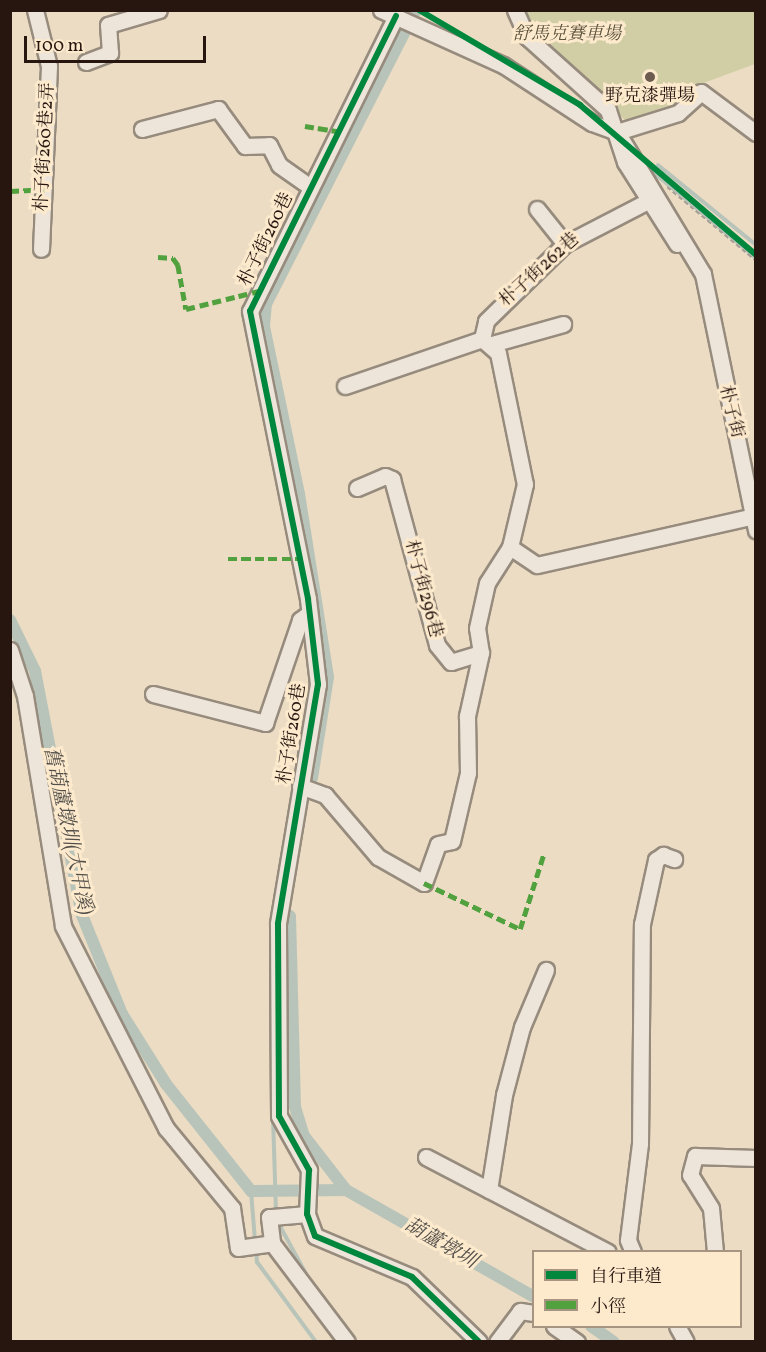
<!DOCTYPE html>
<meta charset="utf-8">
<style>
body{margin:0}
#map{position:relative;width:766px;height:1352px;overflow:hidden;background:#ebdcc3;font-family:Vollkorn,"Noto Serif TC",serif}
div>[style]{position:absolute}
[style*='--x']{left:calc(var(--x)*1px);top:calc(var(--y)*1px);width:calc(var(--w)*1px);rotate:calc(var(--a)*1deg)}
.green>*{inset:0;background:#d1cea6}
.stream>*{height:4px;margin:-2px;padding:0 2px;transform-origin:2px;border-radius:2px;background:#b8c4b9}
.canal>*{height:12px;margin:-6px;padding:0 6px;transform-origin:6px;border-radius:6px;background:#b8c4b9}
.path>*{height:2px;margin-top:-1px;transform-origin:0;background:repeating-linear-gradient(90deg,#a79f95 0 4.5px,transparent 0 7.5px)}
.roads{filter:drop-shadow(2px 0 #968b7d) drop-shadow(-2px 0 #968b7d) drop-shadow(0 2px #968b7d) drop-shadow(0 -2px #968b7d)}
.minor>*{height:15px;margin:-7.5px;padding:0 7.5px;transform-origin:7.5px;border-radius:7.5px;background:#ede5d9}
.quiet>*{height:4.5px;margin-top:-2.25px;transform-origin:0;background:repeating-linear-gradient(90deg,#51a13f 0 9px,transparent 0 13.5px)}
.cycleway>*{height:6px;margin:-3px;padding:0 3px;transform-origin:3px;border-radius:3px;background:#00873e}
.dots>*{width:16px;height:16px;translate:-50% -50%;box-sizing:border-box;border:3px solid #fdeacd;border-radius:50%}
span{translate:-50% -50%;white-space:nowrap;text-align:center;line-height:1.15;-webkit-text-stroke:6px #fdeacd;paint-order:stroke}
.park-label{font-size:18px;color:#5b523c;font-style:italic}
.poi-label{font-size:18px;color:#271610}
.street-label{font-size:18px;color:#271610}
.water-label{font-size:20px;color:#524f4a;font-style:italic}
.frame{position:absolute;inset:0;border:12px solid #271610;pointer-events:none}
.legend{position:absolute;left:532px;top:1250px;width:210px;height:78px;box-sizing:border-box;background:#fdeacd;border:2px solid #a79581;margin:0;padding:8px 10px;list-style:none;font-size:18px;color:#271610}
.legend li{display:flex;align-items:center;gap:12px;height:30px}
.legend b{width:30px;border:2px solid #a79581}
.scale{position:absolute;left:24px;top:36px;width:182px;height:27px;box-sizing:border-box;border:3px solid #271610;border-top:0;padding-left:8px;font-size:18px;line-height:21px;white-space:nowrap;color:#271610;-webkit-text-stroke:4px #fdeacd;paint-order:stroke}
</style>
<div id="map">
<div class="green">
<div style="clip-path:polygon(520px 11px,755px 11px,755px 64px,698px 85px,675px 112px,632px 126px,539px 45px)"></div>
</div>
<div class="stream">
<div style="--x:658;--y:165;--w:127;--a:39.2"></div>
<div style="--x:653;--y:172;--w:134;--a:39.9"></div>
<div style="--x:273;--y:1117;--w:95;--a:88.2"></div>
<div style="--x:251;--y:1191;--w:50;--a:85.4"></div>
<div style="--x:276;--y:1219;--w:71;--a:61.3"></div>
<div style="--x:256;--y:1249;--w:13;--a:86"></div>
<div style="--x:257;--y:1262;--w:99;--a:53.6"></div>
<div style="--x:322;--y:1296;--w:57;--a:54.3"></div>
</div>
<div class="canal">
<div style="--x:10;--y:620;--w:57;--a:63.9"></div>
<div style="--x:35;--y:671;--w:248;--a:79.1"></div>
<div style="--x:82;--y:915;--w:107;--a:68"></div>
<div style="--x:122;--y:1014;--w:83;--a:57.8"></div>
<div style="--x:166;--y:1084;--w:137;--a:51.5"></div>
<div style="--x:251;--y:1191;--w:95;--a:-0.6"></div>
<div style="--x:312;--y:778;--w:102;--a:-81"></div>
<div style="--x:328;--y:677;--w:185;--a:-99"></div>
<div style="--x:299;--y:494;--w:172;--a:-101.8"></div>
<div style="--x:264;--y:326;--w:22;--a:-85"></div>
<div style="--x:266;--y:304;--w:330;--a:-63"></div>
<div style="--x:290;--y:916;--w:191;--a:88.5"></div>
<div style="--x:295;--y:1107;--w:30;--a:73"></div>
<div style="--x:304;--y:1136;--w:68;--a:52.1"></div>
<div style="--x:346;--y:1190;--w:216;--a:29.6"></div>
<div style="--x:591;--y:1326;--w:28;--a:35"></div>
</div>
<div class="path">
<div style="--x:667;--y:187;--w:116;--a:39.7"></div>
</div>
<div class="roads">
<div class="minor">
<div style="--x:35;--y:10;--w:58;--a:76"></div>
<div style="--x:49;--y:66;--w:183;--a:92.5"></div>
<div style="--x:381;--y:10;--w:134;--a:24.3"></div>
<div style="--x:503;--y:65;--w:106;--a:33.1"></div>
<div style="--x:592;--y:123;--w:27;--a:20"></div>
<div style="--x:617;--y:132;--w:64;--a:-17.3"></div>
<div style="--x:678;--y:113;--w:31;--a:-42"></div>
<div style="--x:701;--y:92;--w:69;--a:36.7"></div>
<div style="--x:515;--y:10;--w:30;--a:66"></div>
<div style="--x:527;--y:37;--w:109;--a:42"></div>
<div style="--x:608;--y:110;--w:55;--a:71.9"></div>
<div style="--x:625;--y:162;--w:97;--a:57.6"></div>
<div style="--x:396;--y:16;--w:329;--a:116.3"></div>
<div style="--x:250;--y:311;--w:294;--a:78.6"></div>
<div style="--x:308;--y:599;--w:86;--a:83.3"></div>
<div style="--x:318;--y:684;--w:243;--a:99.5"></div>
<div style="--x:278;--y:924;--w:192;--a:89.7"></div>
<div style="--x:279;--y:1116;--w:62;--a:60.9"></div>
<div style="--x:309;--y:1170;--w:44;--a:92.6"></div>
<div style="--x:307;--y:1214;--w:23;--a:70"></div>
<div style="--x:315;--y:1236;--w:105;--a:22.9"></div>
<div style="--x:412;--y:1277;--w:93;--a:44.1"></div>
<div style="--x:86;--y:62;--w:26;--a:-21"></div>
<div style="--x:110;--y:53;--w:28;--a:-94"></div>
<div style="--x:108;--y:25;--w:53;--a:-16.4"></div>
<div style="--x:142;--y:129;--w:79;--a:-14.7"></div>
<div style="--x:218;--y:109;--w:46;--a:53.9"></div>
<div style="--x:245;--y:146;--w:24;--a:-2"></div>
<div style="--x:269;--y:145;--w:22;--a:63"></div>
<div style="--x:279;--y:165;--w:38;--a:35"></div>
<div style="--x:617;--y:132;--w:166;--a:58.8"></div>
<div style="--x:703;--y:274;--w:262;--a:78.3"></div>
<div style="--x:537;--y:209;--w:45;--a:51.3"></div>
<div style="--x:482;--y:339;--w:21;--a:41"></div>
<div style="--x:498;--y:353;--w:134;--a:78.4"></div>
<div style="--x:525;--y:484;--w:65;--a:103.4"></div>
<div style="--x:482;--y:339;--w:18;--a:-77"></div>
<div style="--x:486;--y:321;--w:110;--a:-44.3"></div>
<div style="--x:565;--y:244;--w:91;--a:-27.4"></div>
<div style="--x:492;--y:344;--w:74;--a:-15.7"></div>
<div style="--x:345;--y:386;--w:145;--a:-18.9"></div>
<div style="--x:357;--y:488;--w:30;--a:-23"></div>
<div style="--x:385;--y:476;--w:8;--a:23"></div>
<div style="--x:392;--y:479;--w:172;--a:74.8"></div>
<div style="--x:437;--y:645;--w:22;--a:51"></div>
<div style="--x:451;--y:662;--w:31;--a:-17"></div>
<div style="--x:481;--y:653;--w:25;--a:-99"></div>
<div style="--x:477;--y:628;--w:46;--a:-77.5"></div>
<div style="--x:487;--y:583;--w:43;--a:-57.4"></div>
<div style="--x:510;--y:547;--w:32;--a:34"></div>
<div style="--x:537;--y:565;--w:218;--a:-12.7"></div>
<div style="--x:10;--y:650;--w:48;--a:71.9"></div>
<div style="--x:25;--y:696;--w:233;--a:80.6"></div>
<div style="--x:63;--y:926;--w:227;--a:63"></div>
<div style="--x:166;--y:1128;--w:104;--a:50.5"></div>
<div style="--x:232;--y:1208;--w:40;--a:81.5"></div>
<div style="--x:238;--y:1248;--w:34;--a:-8"></div>
<div style="--x:153;--y:694;--w:116;--a:14.5"></div>
<div style="--x:265;--y:723;--w:109;--a:-71.2"></div>
<div style="--x:300;--y:620;--w:10;--a:-37"></div>
<div style="--x:300;--y:786;--w:27;--a:20"></div>
<div style="--x:325;--y:795;--w:82;--a:49.5"></div>
<div style="--x:378;--y:857;--w:53;--a:29.5"></div>
<div style="--x:424;--y:883;--w:41;--a:-70.3"></div>
<div style="--x:438;--y:844;--w:14;--a:-12"></div>
<div style="--x:452;--y:841;--w:70;--a:-76.8"></div>
<div style="--x:468;--y:773;--w:57;--a:-91"></div>
<div style="--x:467;--y:716;--w:65;--a:-77.5"></div>
<div style="--x:426;--y:1157;--w:205;--a:27.6"></div>
<div style="--x:489;--y:1190;--w:96;--a:-81"></div>
<div style="--x:504;--y:1095;--w:70;--a:-75.2"></div>
<div style="--x:522;--y:1027;--w:62;--a:-67.2"></div>
<div style="--x:307;--y:1214;--w:38;--a:175"></div>
<div style="--x:269;--y:1217;--w:26;--a:83"></div>
<div style="--x:272;--y:1243;--w:124;--a:52.9"></div>
<div style="--x:633;--y:1252;--w:13;--a:-113"></div>
<div style="--x:628;--y:1240;--w:97;--a:-82.9"></div>
<div style="--x:640;--y:1144;--w:220;--a:-89.5"></div>
<div style="--x:642;--y:924;--w:66;--a:-77.7"></div>
<div style="--x:656;--y:860;--w:9;--a:-36"></div>
<div style="--x:663;--y:855;--w:12;--a:20"></div>
<div style="--x:715;--y:1252;--w:44;--a:-95.2"></div>
<div style="--x:711;--y:1208;--w:39;--a:-122"></div>
<div style="--x:690;--y:1175;--w:20;--a:-75"></div>
<div style="--x:695;--y:1156;--w:61;--a:1.9"></div>
<div style="--x:554;--y:1326;--w:28;--a:35"></div>
<div style="--x:677;--y:1326;--w:18;--a:61"></div>
<div style="--x:497;--y:1342;--w:39;--a:-53"></div>
<div style="--x:520;--y:1311;--w:14;--a:8"></div>
</div>
</div>
<div class="quiet">
<div style="--x:305;--y:126;--w:33;--a:9"></div>
<div style="--x:10;--y:191;--w:35;--a:-3"></div>
<div style="--x:158;--y:257;--w:15;--a:4"></div>
<div style="--x:173;--y:258;--w:9;--a:54"></div>
<div style="--x:178;--y:265;--w:45;--a:79.7"></div>
<div style="--x:186;--y:309;--w:75;--a:-13.9"></div>
<div style="--x:228;--y:559;--w:70;--a:0"></div>
<div style="--x:424;--y:883;--w:106;--a:25.6"></div>
<div style="--x:520;--y:929;--w:77;--a:-72.5"></div>
</div>
<div class="cycleway">
<div style="--x:419;--y:10;--w:187;--a:30.5"></div>
<div style="--x:580;--y:105;--w:231;--a:40.4"></div>
<div style="--x:396;--y:16;--w:329;--a:116.3"></div>
<div style="--x:250;--y:311;--w:294;--a:78.6"></div>
<div style="--x:308;--y:599;--w:86;--a:83.3"></div>
<div style="--x:318;--y:684;--w:243;--a:99.5"></div>
<div style="--x:278;--y:924;--w:192;--a:89.7"></div>
<div style="--x:279;--y:1116;--w:62;--a:60.9"></div>
<div style="--x:309;--y:1170;--w:44;--a:92.6"></div>
<div style="--x:307;--y:1214;--w:23;--a:70"></div>
<div style="--x:315;--y:1236;--w:105;--a:22.9"></div>
<div style="--x:412;--y:1277;--w:93;--a:44.1"></div>
</div>
<div class="dots">
<div style="left:650px;top:77px;background:#6c5b4f"></div>
</div>
<div class="park-label">
<span style="left:567px;top:35px">舒馬克賽車場</span>
</div>
<div class="poi-label">
<span style="left:650px;top:97px">野克漆彈場</span>
</div>
<div class="street-label">
<span style="left:46px;top:147px;rotate:-87deg">朴子街260巷2弄</span>
<span style="left:267px;top:240px;rotate:-64deg">朴子街260巷</span>
<span style="left:540px;top:271px;rotate:-42deg">朴子街262巷</span>
<span style="left:730px;top:412px;rotate:76deg">朴子街</span>
<span style="left:422px;top:589px;rotate:75deg">朴子街296巷</span>
<span style="left:293px;top:734px;rotate:-81deg">朴子街260巷</span>
</div>
<div class="water-label">
<span style="left:67px;top:831px;rotate:78deg">舊葫蘆墩圳(大甲溪)</span>
<span style="left:440px;top:1244px;rotate:30deg">葫蘆墩圳</span>
</div>
<div class="frame"></div>
<ul class="legend">
<li><b style="height:8px;background:#00873e"></b>自行車道</li>
<li><b style="height:8px;background:#51a13f"></b>小徑</li>
</ul>
<div class="scale">100 m</div>
</div>
